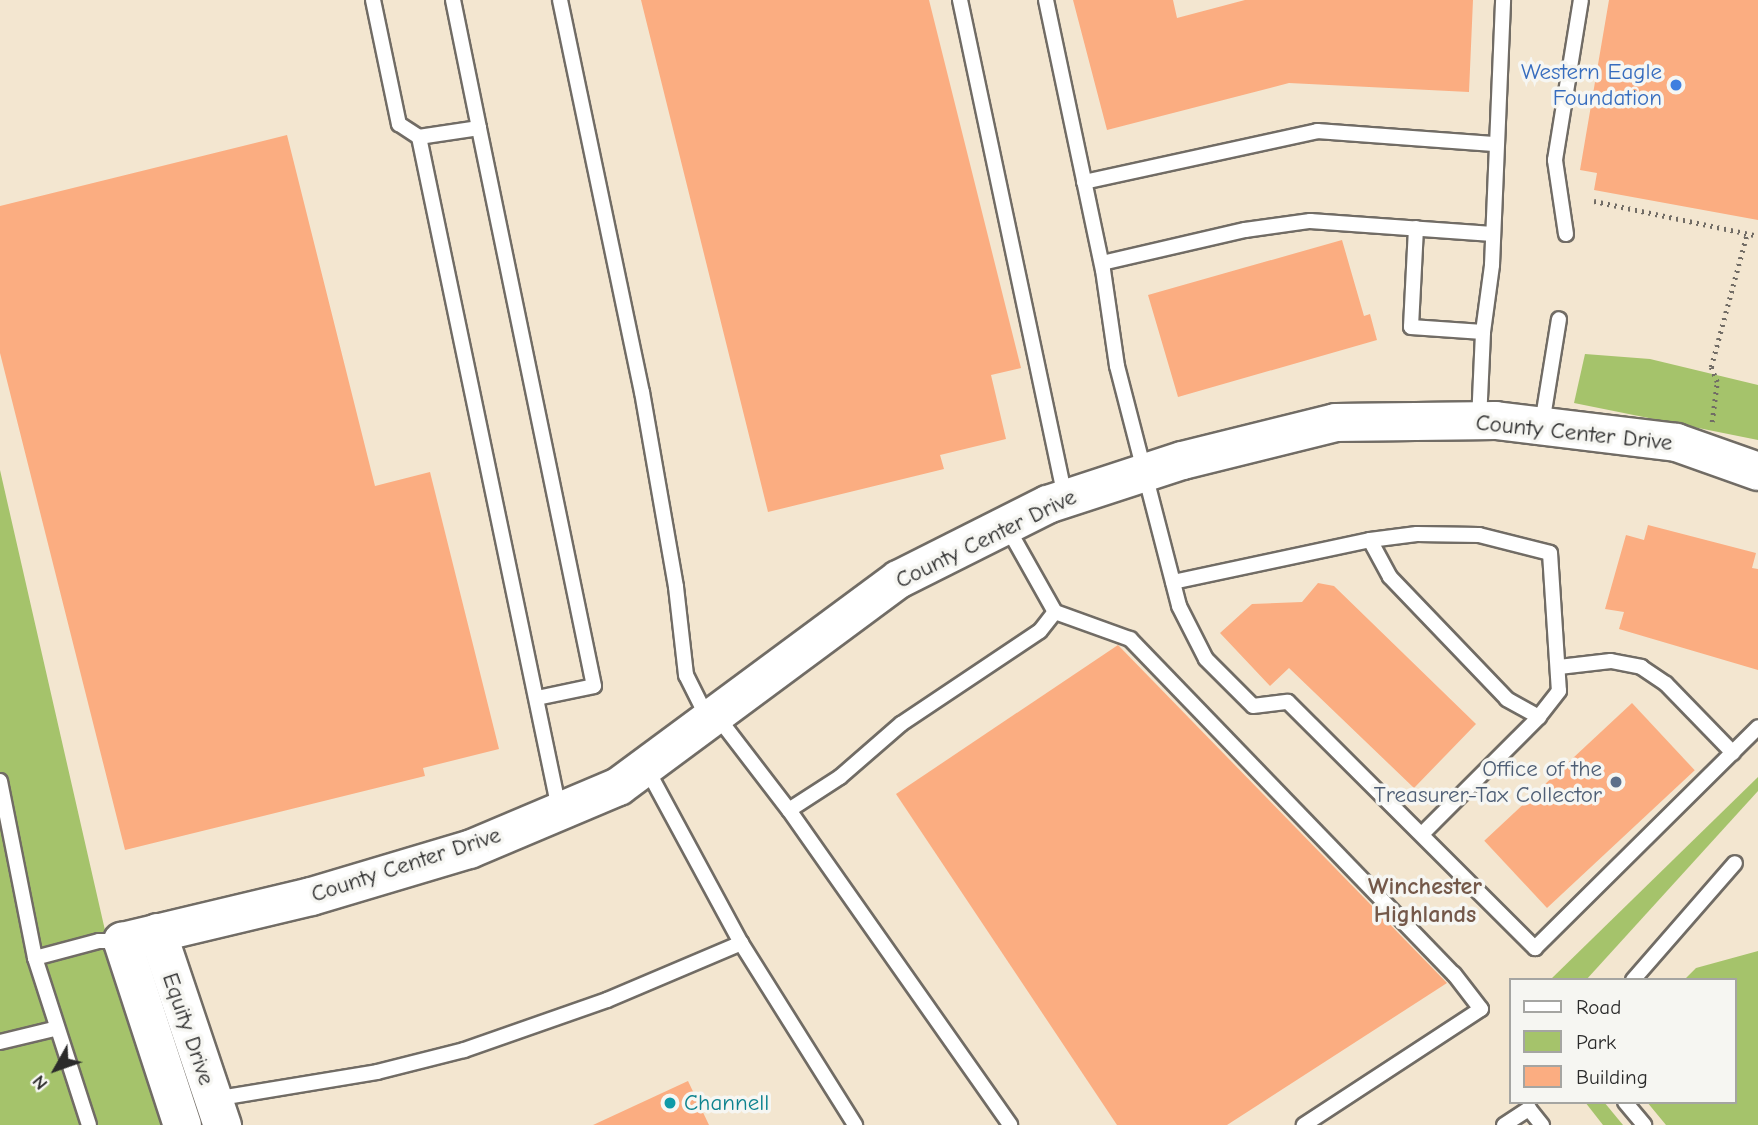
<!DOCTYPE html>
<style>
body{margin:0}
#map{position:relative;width:1758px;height:1125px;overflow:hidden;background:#f3e6d0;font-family:"Comic Neue",sans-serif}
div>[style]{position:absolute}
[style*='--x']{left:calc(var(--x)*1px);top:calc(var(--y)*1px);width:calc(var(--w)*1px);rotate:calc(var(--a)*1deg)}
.green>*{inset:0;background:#a5c36b}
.building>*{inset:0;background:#fbad81;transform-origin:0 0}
.path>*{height:4.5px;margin-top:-2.25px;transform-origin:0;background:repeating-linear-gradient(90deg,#716c65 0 2px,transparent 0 7px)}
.roads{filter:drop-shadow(2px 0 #716c65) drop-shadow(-2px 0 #716c65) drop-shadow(0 2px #716c65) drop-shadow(0 -2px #716c65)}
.service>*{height:14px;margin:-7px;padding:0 7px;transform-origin:7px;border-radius:7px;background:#fff}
.tertiary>*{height:37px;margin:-18.5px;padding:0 18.5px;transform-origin:18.5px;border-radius:18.5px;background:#fff}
.dots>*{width:19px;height:19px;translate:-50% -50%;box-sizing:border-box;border:4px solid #f6f6f2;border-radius:50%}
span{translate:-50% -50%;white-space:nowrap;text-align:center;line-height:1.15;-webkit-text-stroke:7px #f6f6f2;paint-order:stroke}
.shop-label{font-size:23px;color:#366cbe}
.right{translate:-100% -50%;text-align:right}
.street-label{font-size:23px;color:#2b2b2b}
.service-label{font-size:23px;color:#4e5e75}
.culture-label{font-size:23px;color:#0d838f}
.left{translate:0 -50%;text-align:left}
.neighbourhood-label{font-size:24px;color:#745849;font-weight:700}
.legend{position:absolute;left:1509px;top:978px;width:228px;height:126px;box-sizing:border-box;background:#f6f6f2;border:2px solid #a5a5a2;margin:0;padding:9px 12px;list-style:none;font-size:21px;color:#2b2b2b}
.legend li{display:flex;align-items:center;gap:14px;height:35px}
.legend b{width:35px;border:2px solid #a5a5a2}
.north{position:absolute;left:21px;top:1034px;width:70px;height:70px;-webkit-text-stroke:5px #f6f6f2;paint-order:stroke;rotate:230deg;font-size:19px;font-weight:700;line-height:28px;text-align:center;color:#2b2b2b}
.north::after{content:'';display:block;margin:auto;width:24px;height:32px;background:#2b2b2b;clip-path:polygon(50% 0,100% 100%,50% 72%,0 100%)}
</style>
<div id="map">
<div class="green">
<div style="clip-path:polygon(1585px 354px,1650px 359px,1758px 385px,1758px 440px,1574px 403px)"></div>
<div style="clip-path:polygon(0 470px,112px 961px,168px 1125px,0 1125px)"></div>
<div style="clip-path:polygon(1758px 777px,1758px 791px,1586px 980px,1550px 980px)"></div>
<div style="clip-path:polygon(1758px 951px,1758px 1125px,1666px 1125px,1647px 1102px,1735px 1102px,1735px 980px,1684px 980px,1696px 968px)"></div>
<div style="clip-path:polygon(1585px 1102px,1604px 1102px,1623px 1125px,1603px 1125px)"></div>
</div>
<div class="building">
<div style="clip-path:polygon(641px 0,929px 0,1021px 368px,991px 375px,1006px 439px,940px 455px,944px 469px,768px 512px)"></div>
<div style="clip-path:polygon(1073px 0,1173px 0,1177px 18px,1245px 0,1473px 0,1469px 92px,1289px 83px,1107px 130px)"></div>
<div style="clip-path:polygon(1609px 0,1758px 0,1758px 220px,1594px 190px,1597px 173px,1580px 170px)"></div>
<div style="clip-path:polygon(287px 135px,375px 486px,430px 472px,499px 749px,423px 768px,425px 776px,125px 850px,0 353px,0 206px)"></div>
<div style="clip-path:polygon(1342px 240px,1364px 316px,1370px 314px,1377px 340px,1178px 397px,1148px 295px)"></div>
<div style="clip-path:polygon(1648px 525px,1756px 553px,1752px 568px,1758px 569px,1758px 670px,1619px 629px,1624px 612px,1605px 609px,1626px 535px,1644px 540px)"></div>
<div style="clip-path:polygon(1318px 583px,1334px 586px,1476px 724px,1414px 788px,1289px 668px,1270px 686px,1220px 633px,1252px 604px,1302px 602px)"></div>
<div style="clip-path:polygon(1118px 645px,1447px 983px,1227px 1125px,1117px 1125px,896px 794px)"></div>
<div style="left:1632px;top:703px;width:92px;height:202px;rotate:47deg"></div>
<div style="clip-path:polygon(688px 1081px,709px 1125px,593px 1125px)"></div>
</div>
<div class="path">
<div style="--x:1594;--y:201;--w:168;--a:12"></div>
<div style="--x:1712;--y:422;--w:40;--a:-82.9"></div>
<div style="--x:1717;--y:382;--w:16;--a:-112"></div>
<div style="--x:1711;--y:367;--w:138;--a:-74.9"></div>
</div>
<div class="roads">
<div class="service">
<div style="--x:373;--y:0;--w:127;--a:78.2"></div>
<div style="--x:399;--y:124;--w:24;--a:33"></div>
<div style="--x:453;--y:0;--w:131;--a:78.5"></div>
<div style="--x:560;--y:0;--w:400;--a:78.2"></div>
<div style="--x:642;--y:392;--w:198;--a:80.1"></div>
<div style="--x:676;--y:587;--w:89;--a:83.5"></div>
<div style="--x:686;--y:675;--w:49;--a:63.4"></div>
<div style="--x:960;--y:0;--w:508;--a:78.07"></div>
<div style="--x:1046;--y:0;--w:276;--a:78.1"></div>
<div style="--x:1103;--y:270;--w:97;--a:81.7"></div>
<div style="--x:1117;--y:366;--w:248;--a:75.5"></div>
<div style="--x:1179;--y:606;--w:59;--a:63"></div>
<div style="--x:1206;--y:659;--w:66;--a:45"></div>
<div style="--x:1253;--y:706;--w:35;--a:-7"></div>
<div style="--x:1288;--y:702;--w:349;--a:44.9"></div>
<div style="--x:1535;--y:948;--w:314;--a:-44.7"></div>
<div style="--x:1084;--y:182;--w:239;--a:-12.3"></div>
<div style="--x:1317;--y:131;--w:177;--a:4.2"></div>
<div style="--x:1416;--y:228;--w:99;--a:92.9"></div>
<div style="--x:1411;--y:327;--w:72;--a:4"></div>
<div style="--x:1566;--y:234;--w:75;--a:-98.5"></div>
<div style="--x:1555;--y:160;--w:162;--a:-80.8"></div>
<div style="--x:1102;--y:263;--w:147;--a:-13"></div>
<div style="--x:1245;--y:230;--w:66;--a:-7.9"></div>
<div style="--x:1310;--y:221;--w:183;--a:4.1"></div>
<div style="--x:1479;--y:421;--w:89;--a:-87.4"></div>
<div style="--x:1483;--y:332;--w:68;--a:-82.3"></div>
<div style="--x:1492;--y:265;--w:265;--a:-87.6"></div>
<div style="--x:1542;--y:424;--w:106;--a:-80.8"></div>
<div style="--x:1173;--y:582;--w:201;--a:-12"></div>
<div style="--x:1370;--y:540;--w:47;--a:-7.3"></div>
<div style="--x:1417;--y:534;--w:62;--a:0.9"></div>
<div style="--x:1479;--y:535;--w:73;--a:14.2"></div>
<div style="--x:1550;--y:553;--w:138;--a:86.3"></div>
<div style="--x:1559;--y:691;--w:33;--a:128"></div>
<div style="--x:1539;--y:717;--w:37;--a:-151"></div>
<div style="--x:1507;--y:699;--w:169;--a:-133.8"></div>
<div style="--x:1390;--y:577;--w:42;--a:-118.4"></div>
<div style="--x:1055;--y:612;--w:80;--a:19.8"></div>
<div style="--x:1130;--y:639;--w:466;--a:46"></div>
<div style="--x:1454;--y:974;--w:44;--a:52.4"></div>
<div style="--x:1481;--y:1009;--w:212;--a:146.8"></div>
<div style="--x:1559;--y:667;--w:52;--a:-6.6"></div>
<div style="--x:1611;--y:661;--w:31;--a:11"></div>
<div style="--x:1641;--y:667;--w:30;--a:34"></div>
<div style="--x:1666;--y:684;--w:96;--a:45.8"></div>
<div style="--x:537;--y:698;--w:58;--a:-11.9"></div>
<div style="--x:594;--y:686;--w:570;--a:-101.65"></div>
<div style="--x:479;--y:128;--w:61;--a:171.5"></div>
<div style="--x:419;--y:137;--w:686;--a:78.23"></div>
<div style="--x:716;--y:715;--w:120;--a:52.5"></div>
<div style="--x:789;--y:810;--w:61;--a:-32.9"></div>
<div style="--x:840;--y:777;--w:81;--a:-41"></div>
<div style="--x:901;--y:724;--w:167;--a:-33.8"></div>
<div style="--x:1040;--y:631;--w:24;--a:-52"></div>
<div style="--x:1055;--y:612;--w:100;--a:-119.4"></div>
<div style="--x:0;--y:781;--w:180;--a:78.8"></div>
<div style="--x:789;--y:810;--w:385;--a:54.9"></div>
<div style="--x:1422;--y:834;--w:165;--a:-45"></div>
<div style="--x:741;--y:943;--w:215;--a:57.9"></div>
<div style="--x:1633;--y:980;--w:155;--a:-48.9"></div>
<div style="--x:0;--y:1042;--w:56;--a:-13.5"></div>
<div style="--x:214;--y:1099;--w:165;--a:-9.4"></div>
<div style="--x:377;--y:1072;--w:90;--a:-14.2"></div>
<div style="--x:464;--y:1050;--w:151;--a:-19.3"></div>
<div style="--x:607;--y:1000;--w:146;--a:-23"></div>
<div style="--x:741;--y:943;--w:200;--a:-118.4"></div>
<div style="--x:1625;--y:1102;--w:30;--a:50"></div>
<div style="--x:89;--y:1125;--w:176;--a:-107.9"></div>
<div style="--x:35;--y:958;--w:66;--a:-14.9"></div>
<div style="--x:99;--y:941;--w:22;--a:0"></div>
<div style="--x:1504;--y:1125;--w:30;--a:-33"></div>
<div style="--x:1529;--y:1109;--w:21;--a:51"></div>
</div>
<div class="tertiary">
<div style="--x:157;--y:932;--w:204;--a:71.4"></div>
<div style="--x:182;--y:1125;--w:194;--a:-108.1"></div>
<div style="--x:122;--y:941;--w:194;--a:-13.4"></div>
<div style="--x:311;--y:896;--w:165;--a:-16.6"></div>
<div style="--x:469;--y:849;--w:162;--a:-22.9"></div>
<div style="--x:618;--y:786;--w:348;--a:-36.5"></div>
<div style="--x:898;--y:579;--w:167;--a:-26.7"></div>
<div style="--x:1047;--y:504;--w:142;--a:-18.1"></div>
<div style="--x:1182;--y:460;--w:158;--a:-13.9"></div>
<div style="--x:1335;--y:422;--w:160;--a:-0.7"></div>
<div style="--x:1495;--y:420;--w:182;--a:6.9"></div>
<div style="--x:1676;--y:442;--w:87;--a:19.5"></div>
</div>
</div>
<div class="dots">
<div style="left:1676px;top:85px;background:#3f7fe0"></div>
<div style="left:1616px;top:782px;background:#5c6f8a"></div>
<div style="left:670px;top:1103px;background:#0f9aa8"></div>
</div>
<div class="shop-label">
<span class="right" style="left:1662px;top:85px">Western Eagle<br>Foundation</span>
</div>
<div class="street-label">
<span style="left:1574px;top:433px;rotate:6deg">County Center Drive</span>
<span style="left:986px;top:539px;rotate:-26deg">County Center Drive</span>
<span style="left:406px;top:865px;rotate:-18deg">County Center Drive</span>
<span style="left:188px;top:1029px;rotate:71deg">Equity Drive</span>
</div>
<div class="service-label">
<span class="right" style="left:1602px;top:782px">Office of the<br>Treasurer-Tax Collector</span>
</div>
<div class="culture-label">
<span class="left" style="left:684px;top:1103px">Channell</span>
</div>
<div class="neighbourhood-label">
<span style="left:1425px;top:901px">Winchester<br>Highlands</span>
</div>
<ul class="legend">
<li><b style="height:9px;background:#fff"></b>Road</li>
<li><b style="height:19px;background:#a5c36b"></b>Park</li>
<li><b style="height:19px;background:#fbad81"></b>Building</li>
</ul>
<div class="north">N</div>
</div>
